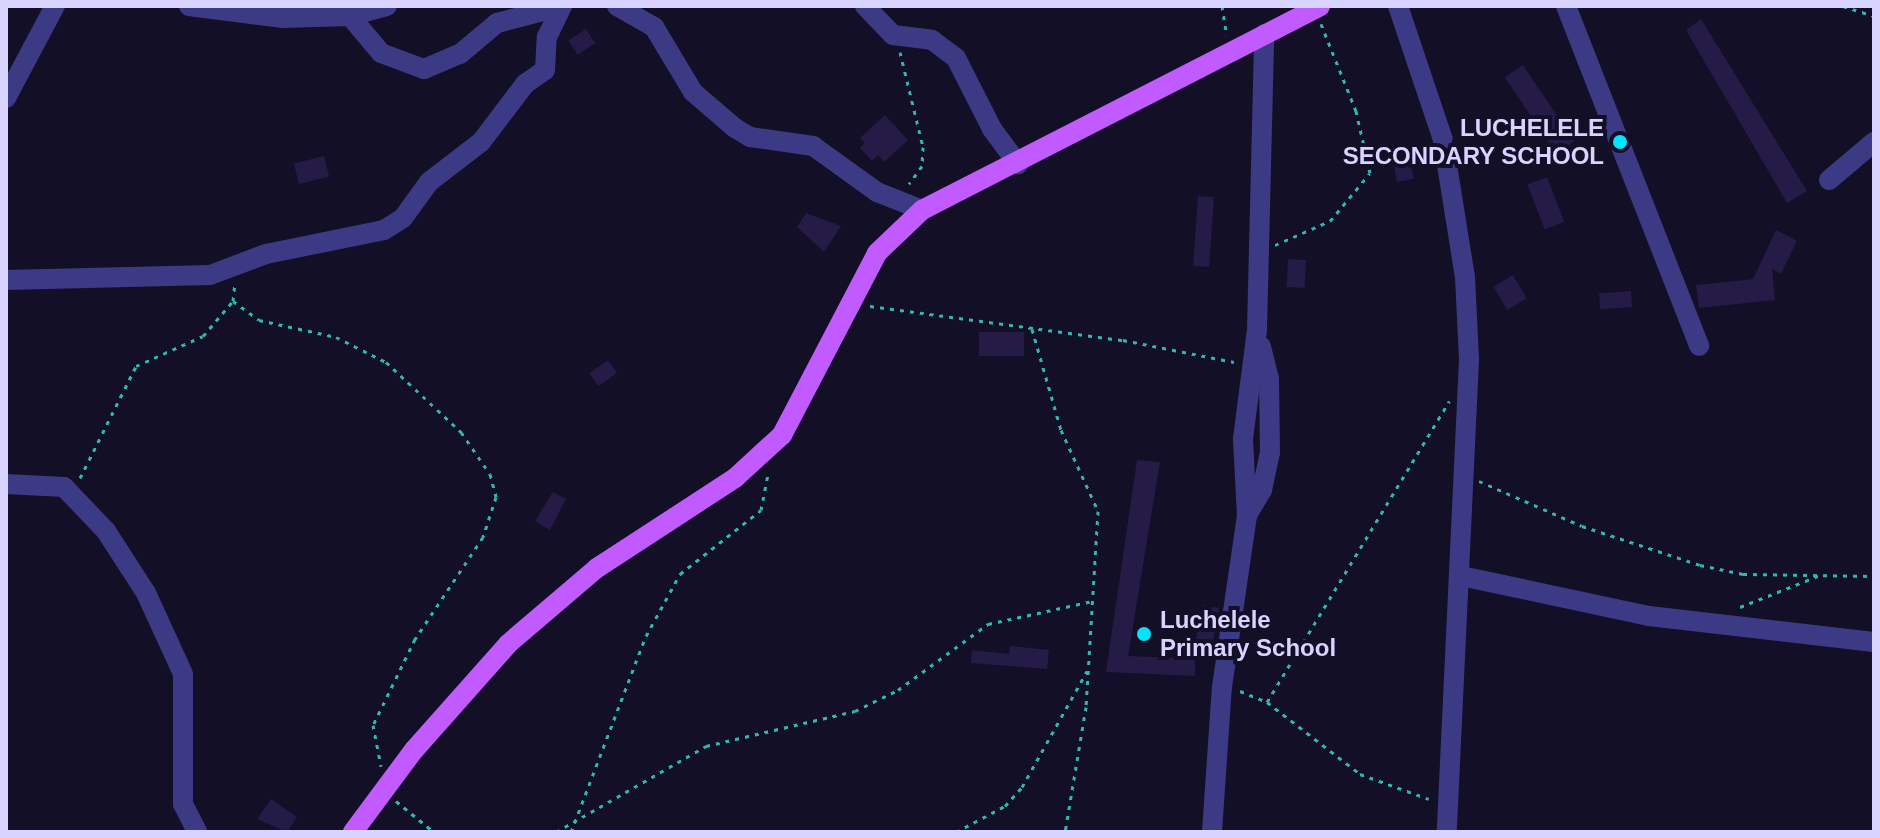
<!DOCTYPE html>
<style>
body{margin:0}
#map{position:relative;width:1880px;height:838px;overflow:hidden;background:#130f26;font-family:Arial,sans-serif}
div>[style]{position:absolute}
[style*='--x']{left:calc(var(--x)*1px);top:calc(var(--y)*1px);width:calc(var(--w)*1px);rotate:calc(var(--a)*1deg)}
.building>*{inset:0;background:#241b47;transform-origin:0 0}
.path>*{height:3px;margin-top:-1.5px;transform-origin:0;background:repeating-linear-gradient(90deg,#2fb8b0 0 4px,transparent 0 10px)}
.minor>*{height:20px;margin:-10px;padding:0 10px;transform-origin:10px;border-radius:10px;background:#3d3a85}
.major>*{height:20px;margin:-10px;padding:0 10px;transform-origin:10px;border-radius:10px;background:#c25bff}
.dots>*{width:22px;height:22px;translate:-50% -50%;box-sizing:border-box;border:4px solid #130f26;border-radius:50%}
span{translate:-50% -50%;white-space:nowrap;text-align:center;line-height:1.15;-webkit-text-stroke:8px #130f26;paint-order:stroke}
.poi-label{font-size:24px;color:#d9d4ff;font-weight:700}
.right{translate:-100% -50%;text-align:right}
.left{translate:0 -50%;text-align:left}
.frame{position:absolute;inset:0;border:8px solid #d9d4ff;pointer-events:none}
</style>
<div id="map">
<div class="building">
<div style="clip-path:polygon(1701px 19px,1807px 191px,1787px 203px,1686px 30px)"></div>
<div style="left:586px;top:29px;width:17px;height:21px;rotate:57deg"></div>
<div style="left:1523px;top:65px;width:92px;height:22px;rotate:56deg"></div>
<div style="clip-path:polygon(885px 115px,908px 140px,884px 162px,878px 155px,872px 161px,860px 148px,865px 143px,860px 138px)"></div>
<div style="left:324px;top:156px;width:21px;height:31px;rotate:76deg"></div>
<div style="left:1410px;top:159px;width:20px;height:17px;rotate:79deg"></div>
<div style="left:1547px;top:177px;width:48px;height:21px;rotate:69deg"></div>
<div style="left:1198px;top:196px;width:16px;height:70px;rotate:4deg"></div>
<div style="clip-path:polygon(806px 213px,841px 226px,824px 252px,797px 227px)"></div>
<div style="clip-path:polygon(1776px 230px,1797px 241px,1781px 274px,1772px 269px,1775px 300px,1699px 308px,1696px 285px,1753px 279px)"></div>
<div style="left:1288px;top:259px;width:18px;height:28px;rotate:3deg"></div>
<div style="left:1513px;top:275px;width:27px;height:23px;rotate:59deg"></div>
<div style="left:1631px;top:291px;width:16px;height:32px;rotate:86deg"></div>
<div style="left:1024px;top:332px;width:24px;height:45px;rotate:90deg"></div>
<div style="left:608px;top:360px;width:16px;height:23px;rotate:55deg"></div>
<div style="clip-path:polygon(1137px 460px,1160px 462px,1128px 656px,1195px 659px,1195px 676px,1106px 672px)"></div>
<div style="clip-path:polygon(553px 492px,566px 499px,550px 530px,535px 521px)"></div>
<div style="left:1202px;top:605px;width:17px;height:49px;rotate:10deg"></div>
<div style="clip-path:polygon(1010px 646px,1049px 650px,1047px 669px,971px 663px,972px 650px,1009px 654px)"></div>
<div style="clip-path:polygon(271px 799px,297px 817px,287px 832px,257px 819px)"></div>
</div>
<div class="path">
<div style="--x:1222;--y:6;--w:30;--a:81"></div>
<div style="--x:1843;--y:6;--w:33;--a:18"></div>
<div style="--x:900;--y:52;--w:98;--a:76.4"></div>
<div style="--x:923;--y:147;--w:19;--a:93"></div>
<div style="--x:922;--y:166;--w:22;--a:126"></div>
<div style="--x:1275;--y:245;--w:60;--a:-23.6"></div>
<div style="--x:1330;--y:221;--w:62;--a:-50.2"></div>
<div style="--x:1370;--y:173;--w:64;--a:-102.7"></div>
<div style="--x:1356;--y:111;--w:94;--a:-111.9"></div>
<div style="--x:233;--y:301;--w:32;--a:36"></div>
<div style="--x:259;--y:320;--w:79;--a:12.4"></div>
<div style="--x:336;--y:337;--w:56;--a:26.6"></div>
<div style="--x:386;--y:362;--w:103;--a:43"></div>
<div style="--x:461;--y:432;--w:51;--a:55.4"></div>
<div style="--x:490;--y:474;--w:24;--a:75"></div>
<div style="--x:496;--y:497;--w:42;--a:108"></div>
<div style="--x:483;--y:537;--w:123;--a:123.7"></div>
<div style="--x:415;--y:639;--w:96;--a:116"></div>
<div style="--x:373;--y:725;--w:42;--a:79"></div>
<div style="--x:870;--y:306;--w:255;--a:7.7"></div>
<div style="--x:1123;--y:340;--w:113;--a:11.2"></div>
<div style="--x:1032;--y:329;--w:105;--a:74"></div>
<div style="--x:1061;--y:430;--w:89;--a:65.4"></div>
<div style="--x:1098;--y:511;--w:196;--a:93.5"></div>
<div style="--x:1086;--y:707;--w:127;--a:99.5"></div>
<div style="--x:80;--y:478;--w:125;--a:-63.4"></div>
<div style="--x:136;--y:366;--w:73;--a:-24.1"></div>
<div style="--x:203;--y:336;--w:46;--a:-49.4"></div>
<div style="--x:233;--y:301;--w:18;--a:-84"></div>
<div style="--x:1479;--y:481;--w:112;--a:23.6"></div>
<div style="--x:1582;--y:526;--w:124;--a:18.3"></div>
<div style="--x:1700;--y:565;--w:44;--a:11.8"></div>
<div style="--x:1743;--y:574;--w:131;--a:0.9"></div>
<div style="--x:1740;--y:607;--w:84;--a:-21.7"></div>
<div style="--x:1240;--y:691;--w:29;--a:22"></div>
<div style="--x:1267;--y:702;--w:118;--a:37.7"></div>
<div style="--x:1360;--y:774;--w:73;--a:19.9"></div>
<div style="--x:1267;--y:702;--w:352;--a:-58.8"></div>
<div style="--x:396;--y:801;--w:49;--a:39.2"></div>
<div style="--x:556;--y:832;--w:173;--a:-29.8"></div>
<div style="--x:706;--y:746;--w:153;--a:-13.2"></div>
<div style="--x:855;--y:711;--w:48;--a:-26"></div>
<div style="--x:898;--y:690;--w:112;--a:-36.3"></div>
<div style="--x:988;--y:624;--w:107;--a:-12.4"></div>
<div style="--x:571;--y:832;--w:210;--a:-69.1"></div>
<div style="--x:646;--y:636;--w:71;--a:-61.3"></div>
<div style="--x:680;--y:574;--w:103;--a:-38.3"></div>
<div style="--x:761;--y:510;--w:38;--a:-79"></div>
<div style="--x:956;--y:832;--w:55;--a:-28"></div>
<div style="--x:1005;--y:806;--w:25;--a:-48"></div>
<div style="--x:1022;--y:787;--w:133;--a:-60.7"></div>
</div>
<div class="minor">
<div style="--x:189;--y:6;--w:95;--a:7.3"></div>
<div style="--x:283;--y:18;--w:67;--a:-1.7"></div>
<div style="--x:350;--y:16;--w:38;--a:-15"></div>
<div style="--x:617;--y:6;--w:43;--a:29.6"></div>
<div style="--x:654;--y:27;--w:76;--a:59"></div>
<div style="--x:693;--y:92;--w:55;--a:40.6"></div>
<div style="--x:735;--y:128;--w:17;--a:31"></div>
<div style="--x:750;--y:137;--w:64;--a:8.1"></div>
<div style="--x:813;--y:146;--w:79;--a:35.7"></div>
<div style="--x:877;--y:192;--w:48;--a:21.8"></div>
<div style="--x:865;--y:6;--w:40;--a:46"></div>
<div style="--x:893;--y:35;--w:39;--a:7"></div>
<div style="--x:932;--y:40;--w:30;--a:37"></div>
<div style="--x:956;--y:58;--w:80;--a:63.1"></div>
<div style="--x:992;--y:129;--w:44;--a:53.4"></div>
<div style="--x:1398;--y:6;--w:141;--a:71.4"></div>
<div style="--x:1443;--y:140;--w:139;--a:80.9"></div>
<div style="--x:1465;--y:277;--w:83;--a:87.2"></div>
<div style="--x:1469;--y:360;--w:473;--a:92.7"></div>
<div style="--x:1566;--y:6;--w:365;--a:68.6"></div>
<div style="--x:350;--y:16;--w:48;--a:50"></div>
<div style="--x:381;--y:53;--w:46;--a:20.4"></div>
<div style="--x:424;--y:69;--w:39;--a:-23"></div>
<div style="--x:460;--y:54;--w:48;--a:-40"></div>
<div style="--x:497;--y:23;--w:67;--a:-14.7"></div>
<div style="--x:6;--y:98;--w:104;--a:-62"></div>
<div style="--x:1829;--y:180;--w:59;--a:-40.2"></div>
<div style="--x:6;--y:280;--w:204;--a:-1.4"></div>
<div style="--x:210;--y:275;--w:60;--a:-20.6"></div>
<div style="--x:266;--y:254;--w:120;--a:-11.5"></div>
<div style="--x:384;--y:230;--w:22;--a:-32"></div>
<div style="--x:403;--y:218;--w:44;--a:-54.2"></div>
<div style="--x:429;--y:182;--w:66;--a:-37.6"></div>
<div style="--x:481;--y:142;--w:73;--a:-52.8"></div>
<div style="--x:525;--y:84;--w:24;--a:-35"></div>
<div style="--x:545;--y:70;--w:33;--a:-87"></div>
<div style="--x:547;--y:37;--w:34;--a:-64"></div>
<div style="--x:6;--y:484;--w:58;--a:3"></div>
<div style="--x:64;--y:487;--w:61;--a:46.3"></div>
<div style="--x:106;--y:531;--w:74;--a:57.2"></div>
<div style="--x:146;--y:593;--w:89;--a:65.4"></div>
<div style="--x:183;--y:674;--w:130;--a:90"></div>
<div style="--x:183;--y:804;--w:31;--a:63"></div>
<div style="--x:1247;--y:515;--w:29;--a:-59"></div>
<div style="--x:1262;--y:490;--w:39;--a:-78"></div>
<div style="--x:1270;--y:452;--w:73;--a:-90.8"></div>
<div style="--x:1269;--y:379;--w:34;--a:-104"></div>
<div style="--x:1461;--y:576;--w:192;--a:12"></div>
<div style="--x:1649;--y:616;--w:226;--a:6.6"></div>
<div style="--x:1212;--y:832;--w:145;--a:-86.1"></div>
<div style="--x:1222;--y:687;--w:173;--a:-81.7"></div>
<div style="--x:1247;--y:516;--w:77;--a:-93"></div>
<div style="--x:1243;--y:439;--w:110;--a:-82.7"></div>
<div style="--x:1257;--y:330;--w:296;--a:-88.6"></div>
</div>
<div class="major">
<div style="--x:353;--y:832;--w:102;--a:-53.4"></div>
<div style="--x:414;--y:750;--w:142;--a:-48.4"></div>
<div style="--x:508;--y:644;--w:117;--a:-40.5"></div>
<div style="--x:597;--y:568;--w:165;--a:-33.1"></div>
<div style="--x:735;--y:478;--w:64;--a:-42.5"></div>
<div style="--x:782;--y:435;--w:205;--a:-62.4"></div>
<div style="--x:877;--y:253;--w:62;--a:-43.7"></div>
<div style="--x:922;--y:210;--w:447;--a:-27.1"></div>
</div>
<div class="dots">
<div style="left:1620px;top:142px;background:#00e5ff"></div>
<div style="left:1144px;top:634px;background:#00e5ff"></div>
</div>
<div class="poi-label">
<span class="right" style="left:1604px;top:142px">LUCHELELE<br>SECONDARY SCHOOL</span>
<span class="left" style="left:1160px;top:634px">Luchelele<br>Primary School</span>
</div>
<div class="frame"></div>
</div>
